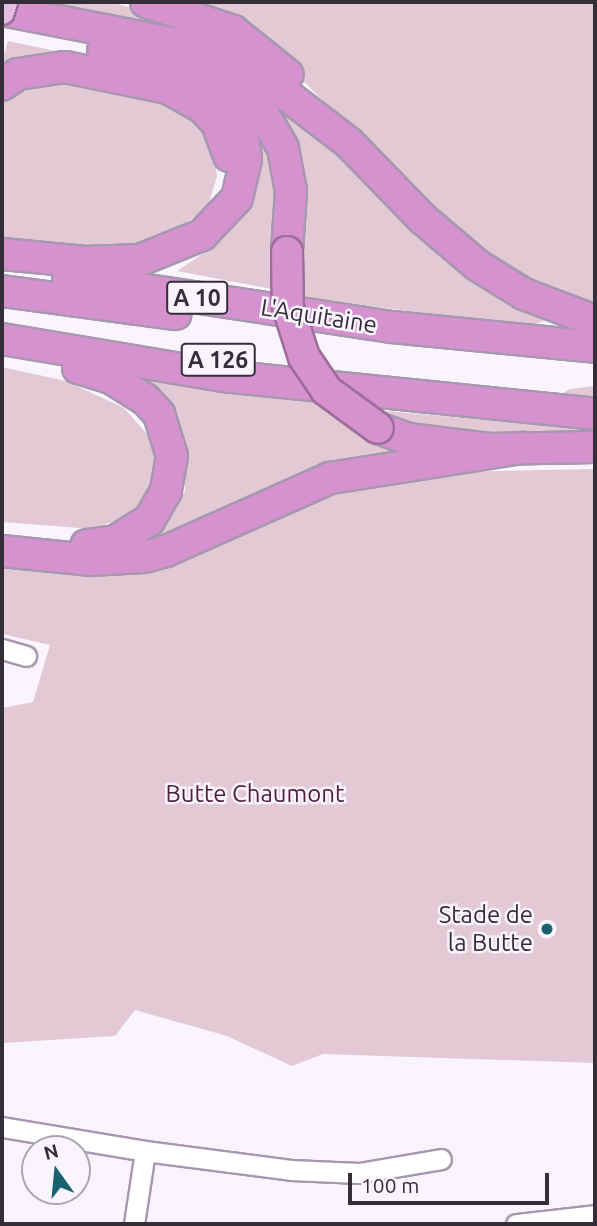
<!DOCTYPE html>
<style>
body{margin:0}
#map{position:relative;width:597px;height:1226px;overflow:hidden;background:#faf4ff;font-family:Ubuntu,sans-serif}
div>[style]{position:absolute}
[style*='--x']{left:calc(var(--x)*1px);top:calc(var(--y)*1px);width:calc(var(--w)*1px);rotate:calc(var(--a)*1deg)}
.green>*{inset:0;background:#e2c9d3}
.roads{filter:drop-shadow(2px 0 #a698b0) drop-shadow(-2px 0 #a698b0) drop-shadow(0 2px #a698b0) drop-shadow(0 -2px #a698b0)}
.minor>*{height:19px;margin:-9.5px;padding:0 9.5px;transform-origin:9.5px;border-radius:9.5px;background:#fff}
.highway>*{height:30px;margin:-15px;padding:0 15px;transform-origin:15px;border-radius:15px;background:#d691cf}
.bridges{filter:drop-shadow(2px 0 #9d6e9a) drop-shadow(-2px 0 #9d6e9a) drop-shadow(0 2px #9d6e9a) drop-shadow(0 -2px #9d6e9a)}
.major-bridge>*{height:24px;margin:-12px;padding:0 12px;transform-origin:12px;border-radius:12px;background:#e6bde2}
.highway-bridge>*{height:30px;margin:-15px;padding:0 15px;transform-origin:15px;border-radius:15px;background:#d691cf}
.dots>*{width:19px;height:19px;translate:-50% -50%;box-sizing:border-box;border:4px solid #faf4ff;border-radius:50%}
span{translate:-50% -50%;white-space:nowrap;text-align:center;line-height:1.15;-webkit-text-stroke:5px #faf4ff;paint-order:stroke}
.shield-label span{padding:2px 5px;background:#faf4ff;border:2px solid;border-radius:5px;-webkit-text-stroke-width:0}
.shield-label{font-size:23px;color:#342e38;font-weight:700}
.street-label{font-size:24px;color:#342e38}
.park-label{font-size:24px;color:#501f39}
.poi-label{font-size:24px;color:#342e38}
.right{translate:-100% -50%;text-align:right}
.frame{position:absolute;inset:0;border:4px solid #342e38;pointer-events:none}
.north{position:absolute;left:21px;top:1135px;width:70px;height:70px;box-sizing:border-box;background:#faf4ff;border:2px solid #aba5af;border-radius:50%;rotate:345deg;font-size:19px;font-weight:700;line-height:28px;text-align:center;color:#342e38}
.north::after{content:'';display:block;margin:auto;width:24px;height:32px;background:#186170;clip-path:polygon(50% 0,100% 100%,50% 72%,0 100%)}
.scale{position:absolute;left:348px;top:1173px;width:201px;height:32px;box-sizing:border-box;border:4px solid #342e38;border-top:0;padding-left:9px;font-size:21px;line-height:24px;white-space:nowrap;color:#342e38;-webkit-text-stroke:5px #faf4ff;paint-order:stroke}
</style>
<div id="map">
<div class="green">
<div style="clip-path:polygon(27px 2px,110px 2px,167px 17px,165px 29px)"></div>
<div style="clip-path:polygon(167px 2px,595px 2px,595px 308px,527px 286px,479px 254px,297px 75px)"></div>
<div style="clip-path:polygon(8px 41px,156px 72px,2px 61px)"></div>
<div style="clip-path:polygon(259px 80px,549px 319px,528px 327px,296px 296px)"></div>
<div style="clip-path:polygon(45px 81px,141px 94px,188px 112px,212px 143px,217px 176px,207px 210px,146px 246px,102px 254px,2px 241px,2px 99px,18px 88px)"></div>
<div style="clip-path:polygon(257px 126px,278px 174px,272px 289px,177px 271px,213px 247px,244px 211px)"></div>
<div style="clip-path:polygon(2px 367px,66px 381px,124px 408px,154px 442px,166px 491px,133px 514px,93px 529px,2px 522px)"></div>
<div style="clip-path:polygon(133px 376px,310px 399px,432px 451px,137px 552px,135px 542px,162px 521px,185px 491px,185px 462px)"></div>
<div style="clip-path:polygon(595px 386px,595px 401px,557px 398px,569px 389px)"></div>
<div style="clip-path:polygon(365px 409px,595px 430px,595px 438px,453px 441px)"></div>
<div style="clip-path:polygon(595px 469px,595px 1063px,323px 1054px,292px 1066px,227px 1036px,135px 1010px,115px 1036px,2px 1043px,2px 708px,33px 702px,50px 645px,2px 634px,2px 560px,101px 568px,358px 482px,455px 472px)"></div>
</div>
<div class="roads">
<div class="minor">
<div style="--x:2;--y:649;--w:25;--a:16"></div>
<div style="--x:2;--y:1127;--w:145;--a:9.5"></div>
<div style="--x:134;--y:1224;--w:74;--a:-81.4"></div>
<div style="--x:145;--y:1151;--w:147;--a:7.4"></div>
<div style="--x:291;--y:1170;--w:68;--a:2.5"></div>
<div style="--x:359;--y:1173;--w:83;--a:-9.7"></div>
<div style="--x:516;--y:1224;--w:80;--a:-6.5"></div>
</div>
<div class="highway">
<div style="--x:146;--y:2;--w:92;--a:18.4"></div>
<div style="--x:233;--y:31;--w:70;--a:38.7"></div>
<div style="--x:2;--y:10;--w:188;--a:11"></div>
<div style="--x:187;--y:46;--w:68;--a:19"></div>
<div style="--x:251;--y:68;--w:123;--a:37.4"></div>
<div style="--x:349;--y:143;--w:106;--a:45.8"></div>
<div style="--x:423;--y:219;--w:71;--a:40.4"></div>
<div style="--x:477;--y:265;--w:55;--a:31.7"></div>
<div style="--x:524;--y:294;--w:76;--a:20.8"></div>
<div style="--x:215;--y:70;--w:57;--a:39.3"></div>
<div style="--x:259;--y:106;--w:48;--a:60.3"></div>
<div style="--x:283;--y:148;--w:44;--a:79.5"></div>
<div style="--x:291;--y:191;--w:61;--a:93.8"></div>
<div style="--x:2;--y:85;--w:19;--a:-35"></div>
<div style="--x:18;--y:74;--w:48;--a:-8.5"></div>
<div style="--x:65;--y:67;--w:105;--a:11.5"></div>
<div style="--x:168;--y:88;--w:40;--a:29.7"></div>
<div style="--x:203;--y:108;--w:21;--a:47"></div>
<div style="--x:217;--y:123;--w:35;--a:70"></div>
<div style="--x:2;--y:254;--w:84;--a:5.4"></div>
<div style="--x:86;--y:262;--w:54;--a:-2.1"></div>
<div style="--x:140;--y:260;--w:67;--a:-22"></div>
<div style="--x:202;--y:235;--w:51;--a:-46.6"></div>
<div style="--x:237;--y:198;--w:40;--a:-77"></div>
<div style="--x:246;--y:159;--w:23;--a:-97"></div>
<div style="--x:243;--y:136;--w:49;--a:-118.1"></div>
<div style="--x:220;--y:93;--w:49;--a:-149.2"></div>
<div style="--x:178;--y:68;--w:77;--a:-166.5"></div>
<div style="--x:68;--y:278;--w:328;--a:8.6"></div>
<div style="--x:392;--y:327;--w:204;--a:5.6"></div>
<div style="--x:2;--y:291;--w:175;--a:7.6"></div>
<div style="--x:2;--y:339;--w:224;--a:9.5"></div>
<div style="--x:223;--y:376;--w:374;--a:5.8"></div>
<div style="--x:78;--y:368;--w:34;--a:17"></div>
<div style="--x:111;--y:378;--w:40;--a:32"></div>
<div style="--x:145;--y:399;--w:21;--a:47"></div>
<div style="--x:159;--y:414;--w:44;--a:72.8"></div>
<div style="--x:172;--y:456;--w:36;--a:100"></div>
<div style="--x:166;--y:491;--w:34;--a:120"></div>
<div style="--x:149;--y:520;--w:39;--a:148"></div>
<div style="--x:116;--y:541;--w:30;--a:172"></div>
<div style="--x:378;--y:428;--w:32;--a:20"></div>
<div style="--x:408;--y:439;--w:82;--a:7"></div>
<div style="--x:489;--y:449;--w:106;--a:-1.1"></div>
<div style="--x:2;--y:551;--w:88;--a:5.8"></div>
<div style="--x:90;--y:560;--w:54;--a:-3.2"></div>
<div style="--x:144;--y:557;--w:23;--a:-15"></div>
<div style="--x:166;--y:551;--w:180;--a:-24"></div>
<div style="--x:330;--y:478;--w:194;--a:-8.9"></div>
</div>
</div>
<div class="bridges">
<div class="major-bridge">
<div style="--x:2;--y:12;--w:10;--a:-73"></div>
</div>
<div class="highway-bridge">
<div style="--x:287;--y:252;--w:55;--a:89"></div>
<div style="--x:288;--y:307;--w:52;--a:72.3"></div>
<div style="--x:304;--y:357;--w:40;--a:56"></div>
<div style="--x:326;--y:390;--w:64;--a:36.2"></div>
</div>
</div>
<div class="dots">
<div style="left:547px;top:929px;background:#186170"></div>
</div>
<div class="shield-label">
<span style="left:197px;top:298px">A 10</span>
<span style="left:218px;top:360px">A 126</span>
</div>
<div class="street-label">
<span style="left:319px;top:316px;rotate:9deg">L'Aquitaine</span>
</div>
<div class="park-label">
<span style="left:255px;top:794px">Butte Chaumont</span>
</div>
<div class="poi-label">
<span class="right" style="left:533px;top:929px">Stade de<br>la Butte</span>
</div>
<div class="frame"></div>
<div class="north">N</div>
<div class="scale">100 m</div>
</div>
